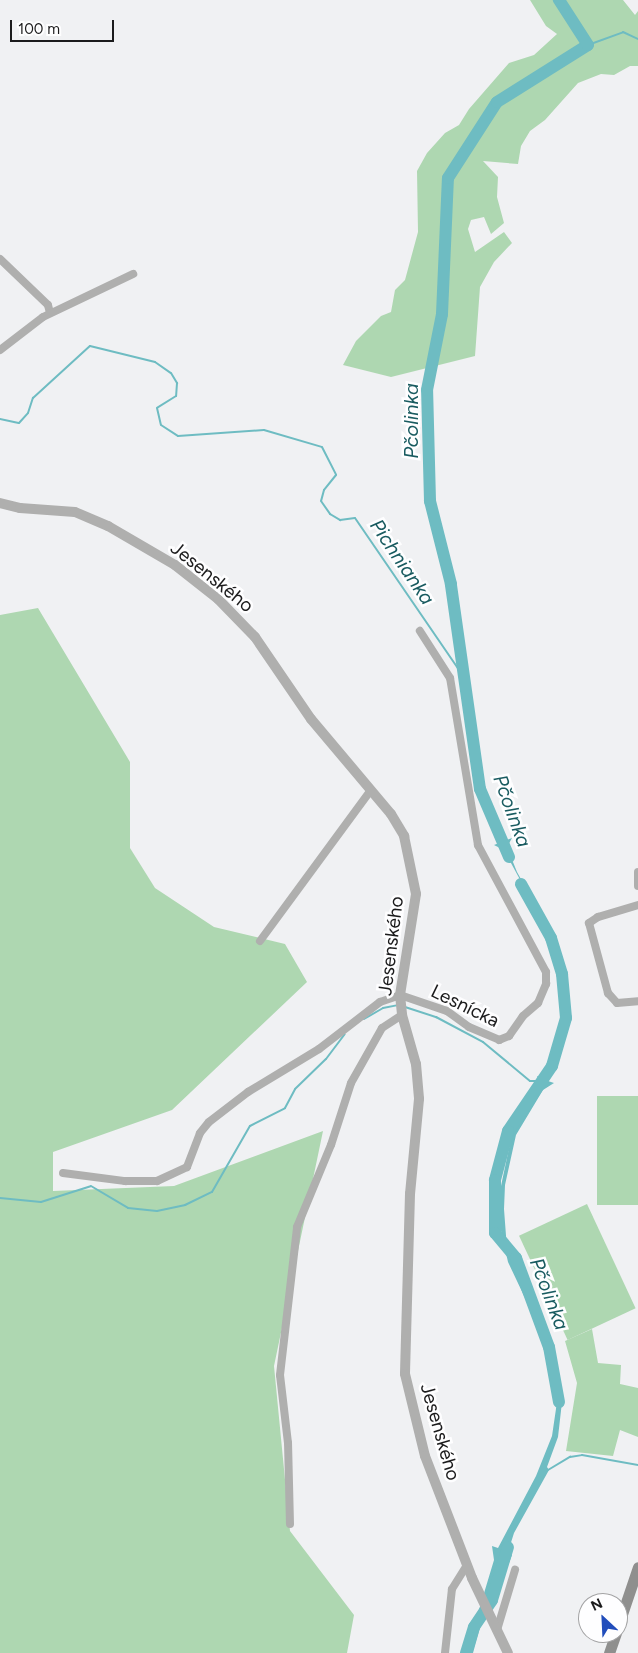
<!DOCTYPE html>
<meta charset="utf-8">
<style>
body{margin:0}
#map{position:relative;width:638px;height:1653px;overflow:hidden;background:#f0f1f3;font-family:Figtree,sans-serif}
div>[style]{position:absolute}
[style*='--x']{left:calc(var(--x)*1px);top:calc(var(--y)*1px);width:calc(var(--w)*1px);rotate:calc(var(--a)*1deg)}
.green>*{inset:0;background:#aed7b1;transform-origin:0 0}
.water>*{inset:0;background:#6ebcc2}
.stream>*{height:2px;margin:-1px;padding:0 1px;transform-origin:1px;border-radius:1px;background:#6ebcc2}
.river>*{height:12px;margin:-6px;padding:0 6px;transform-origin:6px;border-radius:6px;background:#6ebcc2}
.minor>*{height:8px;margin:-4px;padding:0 4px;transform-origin:4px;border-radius:4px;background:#afafae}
.tertiary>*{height:10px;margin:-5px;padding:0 5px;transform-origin:5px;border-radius:5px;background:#afafae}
.secondary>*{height:11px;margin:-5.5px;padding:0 5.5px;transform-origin:5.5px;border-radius:5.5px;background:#8f8f8e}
span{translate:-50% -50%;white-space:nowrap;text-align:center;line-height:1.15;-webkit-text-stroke:5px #fefeff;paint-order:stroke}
.street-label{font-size:19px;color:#1b1b1c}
.water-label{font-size:20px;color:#195b60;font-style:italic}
.north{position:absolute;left:578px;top:1593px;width:50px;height:50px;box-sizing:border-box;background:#fefeff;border:1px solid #a3a3a4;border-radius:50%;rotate:335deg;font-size:14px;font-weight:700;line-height:20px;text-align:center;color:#1b1b1c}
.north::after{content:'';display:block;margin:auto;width:18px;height:22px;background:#214dbb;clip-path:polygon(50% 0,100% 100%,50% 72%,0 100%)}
.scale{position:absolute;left:10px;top:20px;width:104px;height:22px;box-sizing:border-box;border:2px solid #1b1b1c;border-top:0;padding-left:6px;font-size:15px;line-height:18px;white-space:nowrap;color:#1b1b1c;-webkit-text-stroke:4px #fefeff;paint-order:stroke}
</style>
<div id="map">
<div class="green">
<div style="clip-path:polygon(530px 0,623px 0,635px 15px,638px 11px,638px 66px,630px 66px,614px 75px,601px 74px,578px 83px,545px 120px,530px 131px,521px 146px,518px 164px,483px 161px,498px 177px,497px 197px,504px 223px,491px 234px,484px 217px,471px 220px,468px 229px,475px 252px,504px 232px,512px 243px,494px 262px,480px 287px,475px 356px,391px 377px,343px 365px,356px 341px,381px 316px,391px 312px,395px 290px,405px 280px,418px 232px,417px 171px,427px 153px,445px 133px,459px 125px,469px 109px,509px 63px,534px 55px,557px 34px,546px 26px)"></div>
<div style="clip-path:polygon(38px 608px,130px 762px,130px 848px,155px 888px,214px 927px,285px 944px,307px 982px,172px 1110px,53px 1152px,53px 1191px,174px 1186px,323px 1131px,274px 1366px,290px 1531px,354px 1615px,347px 1653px,0 1653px,0 615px)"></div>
<div style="left:638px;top:1096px;width:109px;height:41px;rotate:90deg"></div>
<div style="left:587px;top:1204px;width:115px;height:75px;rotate:65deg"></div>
<div style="clip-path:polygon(592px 1329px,598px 1363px,621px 1365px,620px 1384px,638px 1388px,638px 1437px,620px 1430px,613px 1456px,566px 1451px,577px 1383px,565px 1341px)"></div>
</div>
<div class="water">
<div style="clip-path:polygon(512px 838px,507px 847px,517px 872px,552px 934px,565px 969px,569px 992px,568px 1031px,548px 1081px,554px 1083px,543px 1090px,516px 1135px,505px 1185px,504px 1209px,507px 1249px,555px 1352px,562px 1402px,558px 1437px,547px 1467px,549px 1470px,514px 1533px,508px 1552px,512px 1555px,509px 1563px,501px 1562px,494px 1578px,473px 1653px,466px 1653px,494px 1560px,492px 1546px,498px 1548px,536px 1476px,552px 1436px,557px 1402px,551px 1353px,508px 1262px,501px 1231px,501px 1186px,512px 1134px,541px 1087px,537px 1076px,542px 1078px,555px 1053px,565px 1030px,568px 1012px,563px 970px,550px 935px,504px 850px,494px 845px)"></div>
</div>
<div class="stream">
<div style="--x:588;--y:45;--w:37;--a:-20"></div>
<div style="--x:623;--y:32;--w:17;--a:25"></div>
<div style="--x:0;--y:419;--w:19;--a:12"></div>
<div style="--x:19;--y:423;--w:13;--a:-48"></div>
<div style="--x:28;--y:413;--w:16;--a:-72"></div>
<div style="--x:33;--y:398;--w:77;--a:-42.4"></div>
<div style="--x:90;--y:346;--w:67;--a:13.8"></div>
<div style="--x:155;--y:362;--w:19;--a:35"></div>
<div style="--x:171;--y:373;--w:12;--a:59"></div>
<div style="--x:177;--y:383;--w:13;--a:94"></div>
<div style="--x:176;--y:396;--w:22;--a:148"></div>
<div style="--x:157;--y:408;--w:17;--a:77"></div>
<div style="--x:161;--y:425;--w:20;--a:33"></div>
<div style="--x:178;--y:436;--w:86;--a:-4"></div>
<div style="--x:264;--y:430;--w:60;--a:16.3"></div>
<div style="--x:322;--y:447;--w:31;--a:63"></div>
<div style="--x:336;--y:475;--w:19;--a:129"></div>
<div style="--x:324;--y:490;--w:11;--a:105"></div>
<div style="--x:321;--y:501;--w:16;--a:55"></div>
<div style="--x:330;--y:514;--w:12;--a:31"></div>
<div style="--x:340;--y:520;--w:15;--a:-8"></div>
<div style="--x:355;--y:518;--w:193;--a:55.6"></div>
<div style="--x:405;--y:1007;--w:33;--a:18"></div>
<div style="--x:436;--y:1017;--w:53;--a:28"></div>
<div style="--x:483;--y:1042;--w:61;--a:39.7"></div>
<div style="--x:530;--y:1081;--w:11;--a:0"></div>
<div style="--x:364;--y:1019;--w:22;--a:-30"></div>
<div style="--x:383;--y:1008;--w:15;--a:-11"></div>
<div style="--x:0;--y:1198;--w:41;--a:5.6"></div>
<div style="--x:41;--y:1202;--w:52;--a:-17.7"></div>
<div style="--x:91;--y:1186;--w:43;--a:30.7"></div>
<div style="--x:128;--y:1208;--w:29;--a:6"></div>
<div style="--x:157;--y:1211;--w:29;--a:-12"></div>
<div style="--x:185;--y:1205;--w:30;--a:-26"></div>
<div style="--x:212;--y:1192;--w:76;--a:-60.1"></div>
<div style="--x:250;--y:1126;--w:39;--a:-27"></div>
<div style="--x:285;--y:1108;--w:21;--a:-62"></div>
<div style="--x:295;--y:1089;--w:43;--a:-44.1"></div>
<div style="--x:326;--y:1059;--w:31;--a:-53"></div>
<div style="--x:548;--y:1470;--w:26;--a:-31"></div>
<div style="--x:570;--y:1457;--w:12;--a:-9"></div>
<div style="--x:582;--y:1455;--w:57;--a:10.1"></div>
</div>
<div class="river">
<div style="--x:509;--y:857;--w:74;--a:-113.1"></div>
<div style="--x:480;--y:789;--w:207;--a:-98.1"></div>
<div style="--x:451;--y:584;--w:86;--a:-104.2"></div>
<div style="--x:430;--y:501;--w:111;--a:-91.5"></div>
<div style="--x:427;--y:390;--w:77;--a:-78.8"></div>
<div style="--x:442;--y:314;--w:136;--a:-87.5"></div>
<div style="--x:448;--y:178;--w:90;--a:-57.2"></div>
<div style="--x:497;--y:102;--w:107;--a:-32.1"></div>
<div style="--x:588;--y:45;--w:54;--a:-122.8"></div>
<div style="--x:521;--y:884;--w:62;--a:60.9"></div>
<div style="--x:551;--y:938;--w:38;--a:73"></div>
<div style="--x:562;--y:974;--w:44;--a:84.8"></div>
<div style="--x:566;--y:1018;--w:50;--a:106.3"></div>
<div style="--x:552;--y:1066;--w:78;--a:124.1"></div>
<div style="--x:508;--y:1131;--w:51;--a:104.9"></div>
<div style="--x:495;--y:1180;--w:53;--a:90"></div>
<div style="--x:495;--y:1233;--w:33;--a:50"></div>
<div style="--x:516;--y:1258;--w:95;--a:69.7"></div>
<div style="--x:549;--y:1347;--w:56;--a:79.7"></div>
<div style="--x:466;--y:1653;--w:27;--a:-73"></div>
<div style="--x:474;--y:1627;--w:32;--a:-56"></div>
<div style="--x:492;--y:1600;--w:55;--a:-73.2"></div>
</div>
<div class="minor">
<div style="--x:0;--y:259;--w:66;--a:43.8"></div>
<div style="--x:48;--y:305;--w:8;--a:76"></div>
<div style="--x:0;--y:350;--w:54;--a:-37.5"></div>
<div style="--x:43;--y:317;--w:100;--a:-25.5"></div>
<div style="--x:638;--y:872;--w:14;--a:90"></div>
<div style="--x:638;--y:905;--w:42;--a:163.3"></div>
<div style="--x:598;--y:917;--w:11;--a:146"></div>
<div style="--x:589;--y:923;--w:73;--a:74.8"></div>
<div style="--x:608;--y:993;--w:13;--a:48"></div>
<div style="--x:617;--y:1003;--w:21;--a:-5"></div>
<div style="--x:260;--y:941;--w:186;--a:-53.7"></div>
<div style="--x:63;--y:1173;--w:63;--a:7.4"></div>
<div style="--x:125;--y:1181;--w:32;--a:0"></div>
<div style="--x:157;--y:1181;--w:33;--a:-25"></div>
<div style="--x:187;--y:1167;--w:36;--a:-69"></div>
<div style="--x:200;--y:1133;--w:14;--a:-51"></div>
<div style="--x:209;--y:1122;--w:49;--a:-37.6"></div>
<div style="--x:248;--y:1092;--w:83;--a:-31.2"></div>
<div style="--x:319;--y:1049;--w:77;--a:-37.6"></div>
<div style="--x:380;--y:1002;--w:21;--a:-19"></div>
<div style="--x:400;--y:995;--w:50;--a:18.8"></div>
<div style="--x:447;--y:1011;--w:27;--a:36"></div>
<div style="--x:469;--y:1027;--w:33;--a:23"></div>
<div style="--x:499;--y:1040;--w:11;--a:-22"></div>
<div style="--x:509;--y:1036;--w:24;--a:-55"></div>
<div style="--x:523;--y:1016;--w:20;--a:-41"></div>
<div style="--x:538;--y:1003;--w:21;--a:-67"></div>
<div style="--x:546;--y:984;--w:12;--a:-90"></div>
<div style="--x:546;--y:972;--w:144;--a:-118.2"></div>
<div style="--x:478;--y:845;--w:169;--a:-99.5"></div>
<div style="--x:450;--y:678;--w:56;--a:-122.6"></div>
<div style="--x:290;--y:1524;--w:81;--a:-91.4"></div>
<div style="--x:288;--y:1443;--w:68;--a:-96.7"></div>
<div style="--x:280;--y:1375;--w:149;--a:-83.4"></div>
<div style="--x:297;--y:1227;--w:89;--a:-67.5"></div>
<div style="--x:331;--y:1145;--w:65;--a:-72.1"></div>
<div style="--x:351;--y:1083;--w:63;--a:-60.6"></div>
<div style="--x:382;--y:1028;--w:24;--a:-33"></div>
<div style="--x:497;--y:1630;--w:63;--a:-73.3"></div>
<div style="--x:445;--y:1653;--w:64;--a:-83.8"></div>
<div style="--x:452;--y:1589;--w:28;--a:-58"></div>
</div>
<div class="tertiary">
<div style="--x:0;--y:503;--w:21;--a:14"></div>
<div style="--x:20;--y:508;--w:55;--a:4.2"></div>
<div style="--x:75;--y:512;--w:36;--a:23"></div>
<div style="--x:108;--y:526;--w:78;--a:30.2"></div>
<div style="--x:175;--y:565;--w:55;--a:38.3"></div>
<div style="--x:218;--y:599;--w:53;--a:45.8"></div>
<div style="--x:255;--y:637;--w:99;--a:55.7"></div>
<div style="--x:311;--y:719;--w:124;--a:49.9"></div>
<div style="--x:391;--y:814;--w:26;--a:59"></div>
<div style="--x:404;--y:836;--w:59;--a:78.3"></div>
<div style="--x:416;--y:894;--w:102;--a:99"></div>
<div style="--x:400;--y:995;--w:20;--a:84"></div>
<div style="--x:402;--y:1015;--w:51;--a:74.1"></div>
<div style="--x:416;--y:1064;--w:35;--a:85"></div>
<div style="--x:419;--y:1099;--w:95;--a:95.4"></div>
<div style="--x:410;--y:1194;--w:180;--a:91.6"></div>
<div style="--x:405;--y:1374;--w:84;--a:76.3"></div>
<div style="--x:425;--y:1456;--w:131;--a:68.9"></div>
<div style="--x:472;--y:1578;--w:83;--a:64.4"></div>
</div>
<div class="secondary">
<div style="--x:618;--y:1626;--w:62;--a:-71.3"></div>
<div style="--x:609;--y:1653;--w:21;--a:-71"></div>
</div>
<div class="street-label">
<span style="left:212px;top:577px;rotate:39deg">Jesenského</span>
<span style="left:391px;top:946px;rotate:-83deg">Jesenského</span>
<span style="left:465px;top:1006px;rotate:26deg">Lesnícka</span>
<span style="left:440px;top:1432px;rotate:74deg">Jesenského</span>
</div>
<div class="water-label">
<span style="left:411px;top:421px;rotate:-90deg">Pčolinka</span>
<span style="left:402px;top:562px;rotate:56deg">Pichnianka</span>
<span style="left:512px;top:811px;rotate:70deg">Pčolinka</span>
<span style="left:549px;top:1294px;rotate:69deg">Pčolinka</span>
</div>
<div class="north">N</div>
<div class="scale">100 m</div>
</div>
